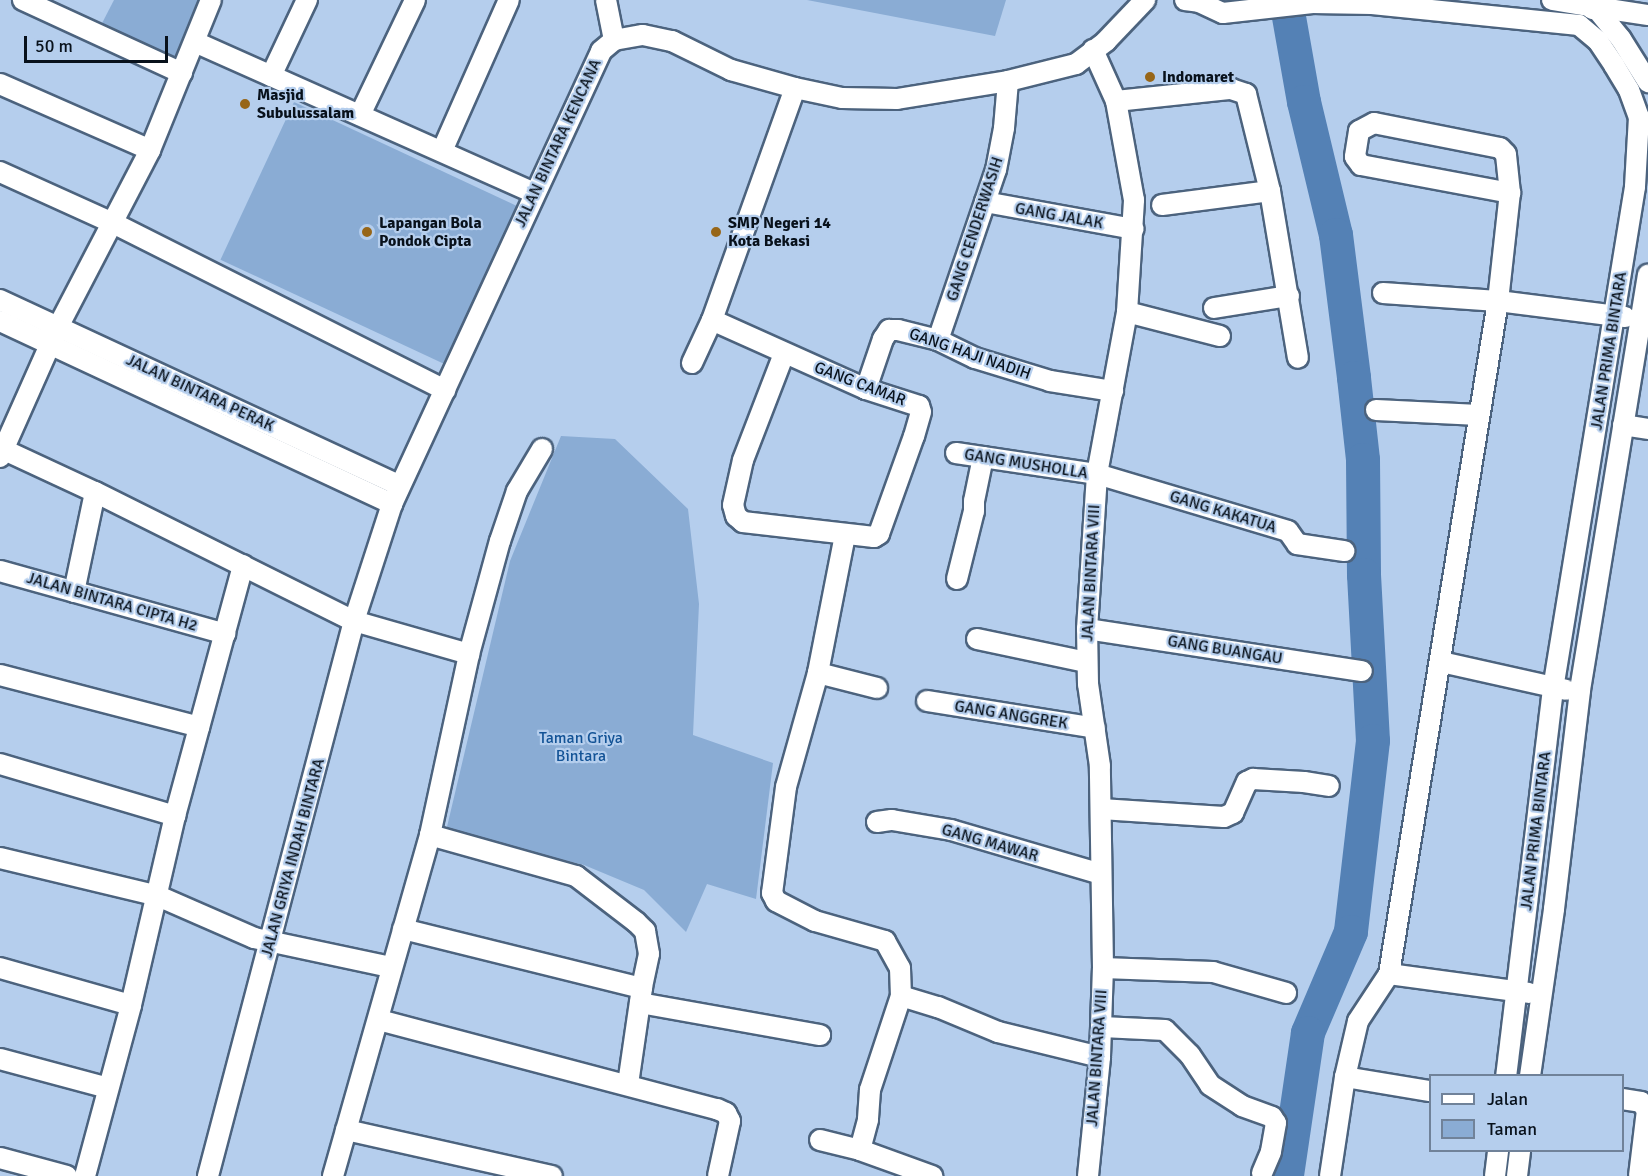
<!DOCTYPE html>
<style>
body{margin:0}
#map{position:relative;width:1648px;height:1176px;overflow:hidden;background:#b5ceed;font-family:Signika,sans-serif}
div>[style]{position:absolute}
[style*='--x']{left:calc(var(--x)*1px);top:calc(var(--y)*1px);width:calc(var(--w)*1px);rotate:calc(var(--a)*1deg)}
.green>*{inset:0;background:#8aacd4;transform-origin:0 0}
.river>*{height:34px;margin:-17px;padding:0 17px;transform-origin:17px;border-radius:17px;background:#5481b5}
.roads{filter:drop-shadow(2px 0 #4c637e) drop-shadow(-2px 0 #4c637e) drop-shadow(0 2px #4c637e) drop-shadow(0 -2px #4c637e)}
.minor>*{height:20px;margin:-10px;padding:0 10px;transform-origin:10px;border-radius:10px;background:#fff}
.dots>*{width:16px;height:16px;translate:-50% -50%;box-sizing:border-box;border:3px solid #b5ceed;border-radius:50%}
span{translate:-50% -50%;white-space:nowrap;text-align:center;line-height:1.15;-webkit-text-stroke:4.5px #b5ceed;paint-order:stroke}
.poi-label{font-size:16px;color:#08111b;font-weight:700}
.left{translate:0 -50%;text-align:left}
.street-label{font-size:16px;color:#08111b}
.park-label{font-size:16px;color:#135396}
.legend{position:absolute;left:1429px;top:1074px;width:195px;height:78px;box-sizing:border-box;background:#b5ceed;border:2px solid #708299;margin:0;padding:8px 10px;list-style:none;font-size:18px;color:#08111b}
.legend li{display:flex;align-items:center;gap:12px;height:30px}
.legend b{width:30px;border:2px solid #708299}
.scale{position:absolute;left:24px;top:36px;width:144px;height:27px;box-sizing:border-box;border:3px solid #08111b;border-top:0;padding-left:8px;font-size:18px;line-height:21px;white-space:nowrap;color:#08111b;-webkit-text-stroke:4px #b5ceed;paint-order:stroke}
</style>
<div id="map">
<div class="green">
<div style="clip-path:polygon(114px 0,202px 0,173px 66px,98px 31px)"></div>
<div style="clip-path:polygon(807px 0,1006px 0,995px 36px)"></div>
<div style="left:294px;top:102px;width:247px;height:174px;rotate:25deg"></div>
<div style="clip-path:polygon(561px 436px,615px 439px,688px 509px,699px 604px,693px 735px,773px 763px,756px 899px,707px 884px,686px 932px,644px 890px,584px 865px,446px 831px,510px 561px)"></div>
</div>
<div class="river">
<div style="--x:1286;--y:0;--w:104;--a:80"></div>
<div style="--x:1304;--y:102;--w:137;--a:76.5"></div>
<div style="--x:1336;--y:235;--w:144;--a:82.8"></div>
<div style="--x:1354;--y:378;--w:82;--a:83.7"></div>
<div style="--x:1363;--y:460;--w:115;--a:89.5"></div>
<div style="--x:1364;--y:575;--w:166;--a:86.9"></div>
<div style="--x:1373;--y:741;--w:192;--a:96.6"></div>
<div style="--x:1351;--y:932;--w:110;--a:113.1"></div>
<div style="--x:1308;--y:1033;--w:145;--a:98.4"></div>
</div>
<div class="roads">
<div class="minor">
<div style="--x:23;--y:0;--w:175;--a:24.7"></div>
<div style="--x:606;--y:0;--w:41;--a:78.7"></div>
<div style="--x:1185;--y:0;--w:14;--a:8"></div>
<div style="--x:1199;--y:2;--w:26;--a:25"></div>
<div style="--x:1223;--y:13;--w:90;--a:-6.4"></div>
<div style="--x:1312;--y:3;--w:60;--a:1"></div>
<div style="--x:1372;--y:4;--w:208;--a:5.8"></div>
<div style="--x:1579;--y:25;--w:25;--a:40"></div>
<div style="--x:1598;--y:41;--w:29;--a:56"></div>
<div style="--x:1614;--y:65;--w:29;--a:59"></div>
<div style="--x:1629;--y:90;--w:29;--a:70"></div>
<div style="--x:1639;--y:117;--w:70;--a:93.3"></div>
<div style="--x:1635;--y:187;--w:509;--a:99.28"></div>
<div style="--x:1553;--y:689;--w:390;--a:96.9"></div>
<div style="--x:1552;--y:0;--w:44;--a:9.2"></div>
<div style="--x:1595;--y:7;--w:41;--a:50.9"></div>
<div style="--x:1621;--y:39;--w:51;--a:57.9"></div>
<div style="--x:1592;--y:9;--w:4;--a:-34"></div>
<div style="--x:1595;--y:7;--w:54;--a:8.6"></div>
<div style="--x:195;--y:42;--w:371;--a:24"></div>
<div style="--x:271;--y:76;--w:84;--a:-64.7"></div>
<div style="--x:0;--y:84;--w:164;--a:23.7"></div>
<div style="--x:1116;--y:101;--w:116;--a:-6"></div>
<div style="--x:1231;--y:89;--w:16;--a:18"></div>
<div style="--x:1246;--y:94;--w:100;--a:76.1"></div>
<div style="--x:1270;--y:191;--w:169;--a:80.5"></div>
<div style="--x:360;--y:115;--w:127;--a:-64.4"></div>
<div style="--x:442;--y:151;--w:165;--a:-66.1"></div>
<div style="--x:0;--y:172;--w:124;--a:24.3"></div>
<div style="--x:113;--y:223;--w:372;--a:26.7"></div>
<div style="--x:985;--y:202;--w:151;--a:10.3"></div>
<div style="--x:1162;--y:205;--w:109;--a:-7.4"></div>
<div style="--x:1383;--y:293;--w:115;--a:4"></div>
<div style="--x:1498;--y:301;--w:128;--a:7.2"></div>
<div style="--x:0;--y:300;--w:440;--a:24.9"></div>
<div style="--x:1214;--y:308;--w:76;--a:-9.1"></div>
<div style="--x:1127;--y:312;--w:96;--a:14.5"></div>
<div style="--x:712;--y:320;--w:169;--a:24.1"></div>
<div style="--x:866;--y:389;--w:56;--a:17.8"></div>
<div style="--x:919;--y:406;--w:6;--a:72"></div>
<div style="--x:921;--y:412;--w:25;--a:106"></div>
<div style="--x:914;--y:436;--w:104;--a:109.7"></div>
<div style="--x:879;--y:534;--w:6;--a:149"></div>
<div style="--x:874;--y:537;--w:132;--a:-173.5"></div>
<div style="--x:743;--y:522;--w:9;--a:-139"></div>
<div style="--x:736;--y:516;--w:11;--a:-105"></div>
<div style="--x:733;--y:505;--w:46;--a:-77.5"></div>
<div style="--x:743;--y:460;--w:114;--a:-68.9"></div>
<div style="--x:0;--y:321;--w:433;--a:25"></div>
<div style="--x:938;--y:340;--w:180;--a:-71.2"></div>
<div style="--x:996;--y:170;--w:43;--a:-79.2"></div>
<div style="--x:1004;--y:128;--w:47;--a:-85.1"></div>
<div style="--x:692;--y:363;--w:47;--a:-65.1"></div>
<div style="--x:712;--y:320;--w:246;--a:-70.3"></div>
<div style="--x:866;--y:389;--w:53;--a:-71.2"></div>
<div style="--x:883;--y:339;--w:11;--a:-56"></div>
<div style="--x:889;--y:330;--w:9;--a:0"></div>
<div style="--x:898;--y:330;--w:41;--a:14"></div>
<div style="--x:938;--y:340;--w:41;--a:25.9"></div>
<div style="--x:975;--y:358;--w:78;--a:17"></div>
<div style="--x:1050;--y:381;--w:64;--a:9"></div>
<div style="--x:1376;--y:410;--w:103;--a:2.8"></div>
<div style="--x:1623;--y:425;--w:25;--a:9"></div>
<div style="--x:0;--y:448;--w:105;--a:24.9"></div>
<div style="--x:95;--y:492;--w:289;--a:26.5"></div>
<div style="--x:354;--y:621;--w:120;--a:16"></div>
<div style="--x:956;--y:453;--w:143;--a:8.5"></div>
<div style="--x:1097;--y:474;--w:199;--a:16.6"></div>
<div style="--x:1288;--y:531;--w:16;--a:55"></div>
<div style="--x:1297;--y:544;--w:48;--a:8.5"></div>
<div style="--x:0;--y:457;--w:142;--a:-66"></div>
<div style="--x:58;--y:327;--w:199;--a:-62.5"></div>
<div style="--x:150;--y:150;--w:162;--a:-67.9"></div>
<div style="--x:845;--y:535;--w:141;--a:101.1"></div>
<div style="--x:818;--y:673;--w:118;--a:105.7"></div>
<div style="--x:786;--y:787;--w:107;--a:97.5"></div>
<div style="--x:772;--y:893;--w:9;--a:63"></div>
<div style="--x:776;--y:901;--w:44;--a:27.1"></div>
<div style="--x:815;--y:921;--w:73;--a:15.9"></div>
<div style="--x:885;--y:941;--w:31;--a:61"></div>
<div style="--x:900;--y:968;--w:28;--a:88"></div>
<div style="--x:901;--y:996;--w:99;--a:108.3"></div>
<div style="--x:870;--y:1090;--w:30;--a:94"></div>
<div style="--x:868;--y:1120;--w:31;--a:105"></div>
<div style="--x:0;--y:571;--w:234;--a:15.6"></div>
<div style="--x:957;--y:579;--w:70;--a:-76"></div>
<div style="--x:974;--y:511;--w:10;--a:-90"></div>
<div style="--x:974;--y:501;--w:45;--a:-78.4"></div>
<div style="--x:74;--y:592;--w:102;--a:-78.1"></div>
<div style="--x:1087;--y:629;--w:278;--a:8.7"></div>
<div style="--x:977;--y:639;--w:111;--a:11.9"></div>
<div style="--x:1441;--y:662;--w:128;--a:12.6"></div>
<div style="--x:818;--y:673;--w:61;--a:14.3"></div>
<div style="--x:0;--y:675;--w:206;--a:14.6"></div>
<div style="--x:927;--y:701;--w:170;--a:9.1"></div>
<div style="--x:0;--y:764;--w:183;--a:16.5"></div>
<div style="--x:1101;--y:809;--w:123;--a:3.7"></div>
<div style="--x:1224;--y:817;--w:10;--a:-24"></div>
<div style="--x:1233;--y:813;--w:34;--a:-66"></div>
<div style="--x:1247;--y:782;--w:7;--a:-27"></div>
<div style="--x:1253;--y:779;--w:51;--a:3.4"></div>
<div style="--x:1304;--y:782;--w:25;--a:9"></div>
<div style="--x:877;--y:822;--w:15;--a:-8"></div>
<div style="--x:892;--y:820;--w:60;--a:9.6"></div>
<div style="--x:951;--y:830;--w:156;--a:16.3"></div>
<div style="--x:430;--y:835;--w:152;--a:15.7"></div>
<div style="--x:576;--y:876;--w:76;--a:37.5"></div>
<div style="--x:636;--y:922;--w:13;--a:45"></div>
<div style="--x:645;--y:931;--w:23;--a:80"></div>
<div style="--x:649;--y:954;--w:35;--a:102"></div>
<div style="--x:642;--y:988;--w:97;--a:98.3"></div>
<div style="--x:0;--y:858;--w:163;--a:13.5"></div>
<div style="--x:158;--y:896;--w:105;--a:23.6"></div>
<div style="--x:254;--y:938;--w:140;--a:12"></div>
<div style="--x:403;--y:929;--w:246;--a:13.9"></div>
<div style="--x:0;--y:968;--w:136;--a:15.8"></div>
<div style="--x:1103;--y:968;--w:110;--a:2.1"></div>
<div style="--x:1213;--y:972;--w:76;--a:16"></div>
<div style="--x:1389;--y:974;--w:141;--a:7.7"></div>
<div style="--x:901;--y:996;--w:39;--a:17"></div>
<div style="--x:938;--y:1007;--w:65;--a:22.6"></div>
<div style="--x:998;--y:1032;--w:105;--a:13.8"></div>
<div style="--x:640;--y:1003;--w:183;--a:10.1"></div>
<div style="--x:379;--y:1020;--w:350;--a:14.8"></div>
<div style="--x:717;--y:1109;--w:10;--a:24"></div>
<div style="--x:726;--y:1113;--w:9;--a:63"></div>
<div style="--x:730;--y:1121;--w:56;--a:102.3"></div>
<div style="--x:1102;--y:1027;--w:63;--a:2.7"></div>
<div style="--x:1165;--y:1030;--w:35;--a:45"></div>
<div style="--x:1190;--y:1055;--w:36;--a:56"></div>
<div style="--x:1210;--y:1085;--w:38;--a:33"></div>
<div style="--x:1242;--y:1106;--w:32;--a:20"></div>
<div style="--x:1272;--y:1117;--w:7;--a:56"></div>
<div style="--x:1276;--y:1123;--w:29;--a:100"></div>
<div style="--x:1271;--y:1152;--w:23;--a:113"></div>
<div style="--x:0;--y:1059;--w:112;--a:15"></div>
<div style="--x:1530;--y:1076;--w:169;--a:-81.8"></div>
<div style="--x:1554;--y:909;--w:221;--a:-83.2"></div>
<div style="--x:1580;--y:690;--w:421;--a:-80.7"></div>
<div style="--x:1345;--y:1077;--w:86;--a:9.4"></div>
<div style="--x:1622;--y:1099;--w:19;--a:9"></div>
<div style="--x:1641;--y:1102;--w:10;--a:53"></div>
<div style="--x:1647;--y:1110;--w:66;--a:96.9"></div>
<div style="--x:346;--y:1130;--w:211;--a:12.6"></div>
<div style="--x:820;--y:1140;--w:41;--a:14"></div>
<div style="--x:860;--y:1150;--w:77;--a:19.9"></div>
<div style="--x:0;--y:1158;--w:69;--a:15"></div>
<div style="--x:85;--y:1176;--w:177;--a:-74.9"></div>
<div style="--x:131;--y:1005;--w:194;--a:-76.9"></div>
<div style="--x:175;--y:816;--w:260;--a:-74.8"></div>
<div style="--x:208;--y:1176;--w:574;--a:-75.26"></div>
<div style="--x:354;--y:621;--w:123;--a:-72"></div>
<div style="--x:392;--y:504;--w:499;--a:-65.2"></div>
<div style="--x:601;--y:51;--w:17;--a:-40"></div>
<div style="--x:614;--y:40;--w:29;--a:-10"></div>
<div style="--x:643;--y:35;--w:30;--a:12"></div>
<div style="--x:672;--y:41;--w:66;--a:26.2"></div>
<div style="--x:731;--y:70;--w:66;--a:15.7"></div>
<div style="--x:795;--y:88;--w:48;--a:12"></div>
<div style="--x:842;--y:98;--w:55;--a:1"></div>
<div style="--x:897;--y:99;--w:112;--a:-9.2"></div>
<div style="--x:1008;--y:81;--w:70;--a:-14"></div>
<div style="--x:1076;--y:64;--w:38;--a:-37"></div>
<div style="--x:1106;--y:41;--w:57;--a:-46.4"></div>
<div style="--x:333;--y:1176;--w:355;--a:-74.1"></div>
<div style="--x:430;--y:835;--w:185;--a:-77.8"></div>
<div style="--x:469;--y:654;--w:117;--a:-74.7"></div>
<div style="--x:500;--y:541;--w:53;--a:-71.2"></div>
<div style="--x:517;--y:491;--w:49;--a:-59.2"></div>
<div style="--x:1088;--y:1176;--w:120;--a:-84.2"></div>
<div style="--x:1100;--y:1057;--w:89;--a:-88.1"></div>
<div style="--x:1103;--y:968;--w:202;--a:-90.9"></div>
<div style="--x:1100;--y:766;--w:83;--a:-98.3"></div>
<div style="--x:1088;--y:684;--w:55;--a:-91"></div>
<div style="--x:1087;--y:629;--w:155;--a:-86.3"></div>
<div style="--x:1097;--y:474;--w:165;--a:-79.5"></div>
<div style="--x:1127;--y:312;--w:112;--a:-86.4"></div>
<div style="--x:1134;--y:200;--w:101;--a:-100.3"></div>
<div style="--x:1116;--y:101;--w:56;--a:-114.3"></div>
<div style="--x:1330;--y:1176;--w:100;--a:-81.4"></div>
<div style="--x:1345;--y:1077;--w:57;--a:-76.9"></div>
<div style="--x:1358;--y:1021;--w:56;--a:-56.6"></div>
<div style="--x:1389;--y:974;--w:682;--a:-80.8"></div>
<div style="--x:1498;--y:301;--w:109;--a:-83.7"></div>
<div style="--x:1510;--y:193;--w:39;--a:-96"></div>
<div style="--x:1506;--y:154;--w:8;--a:-135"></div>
<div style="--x:1500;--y:148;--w:128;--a:-168.8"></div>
<div style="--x:1374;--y:123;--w:17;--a:152"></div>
<div style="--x:1359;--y:131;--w:26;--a:99"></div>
<div style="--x:1355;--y:157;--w:10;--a:53"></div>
<div style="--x:1361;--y:165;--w:152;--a:10.6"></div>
<div style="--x:1495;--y:1176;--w:26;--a:-83"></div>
<div style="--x:1517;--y:1176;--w:26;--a:-83"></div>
</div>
</div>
<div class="dots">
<div style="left:1150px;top:77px;background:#976618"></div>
<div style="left:245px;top:104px;background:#976618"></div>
<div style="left:367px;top:232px;background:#976618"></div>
<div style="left:716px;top:232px;background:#976618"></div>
</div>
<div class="poi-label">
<span class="left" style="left:1162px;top:77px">Indomaret</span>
<span class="left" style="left:257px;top:104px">Masjid<br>Subulussalam</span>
<span class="left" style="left:379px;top:232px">Lapangan Bola<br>Pondok Cipta</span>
<span class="left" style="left:728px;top:232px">SMP Negeri 14<br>Kota Bekasi</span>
</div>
<div class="street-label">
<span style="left:558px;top:143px;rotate:-65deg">JALAN BINTARA KENCANA</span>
<span style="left:1059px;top:216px;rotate:10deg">GANG JALAK</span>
<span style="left:975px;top:229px;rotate:-72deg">GANG CENDERWASIH</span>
<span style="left:1609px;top:351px;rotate:-81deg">JALAN PRIMA BINTARA</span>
<span style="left:970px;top:354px;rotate:19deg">GANG HAJI NADIH</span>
<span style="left:860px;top:384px;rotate:21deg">GANG CAMAR</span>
<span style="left:200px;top:393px;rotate:25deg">JALAN BINTARA PERAK</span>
<span style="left:1026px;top:464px;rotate:9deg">GANG MUSHOLLA</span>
<span style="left:1223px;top:512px;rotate:17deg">GANG KAKATUA</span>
<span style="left:1091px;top:573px;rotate:-87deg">JALAN BINTARA VIII</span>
<span style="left:112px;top:602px;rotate:16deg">JALAN BINTARA CIPTA H2</span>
<span style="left:1225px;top:650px;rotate:9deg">GANG BUANGAU</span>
<span style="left:1011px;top:715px;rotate:9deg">GANG ANGGREK</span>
<span style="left:1536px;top:831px;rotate:-83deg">JALAN PRIMA BINTARA</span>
<span style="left:990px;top:843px;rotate:16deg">GANG MAWAR</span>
<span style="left:293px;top:858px;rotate:-75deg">JALAN GRIYA INDAH BINTARA</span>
<span style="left:1097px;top:1058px;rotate:-86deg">JALAN BINTARA VIII</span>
</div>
<div class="park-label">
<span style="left:581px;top:747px">Taman Griya<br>Bintara</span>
</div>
<ul class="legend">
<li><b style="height:8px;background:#fff"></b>Jalan</li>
<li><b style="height:16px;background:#8aacd4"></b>Taman</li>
</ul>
<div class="scale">50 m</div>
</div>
